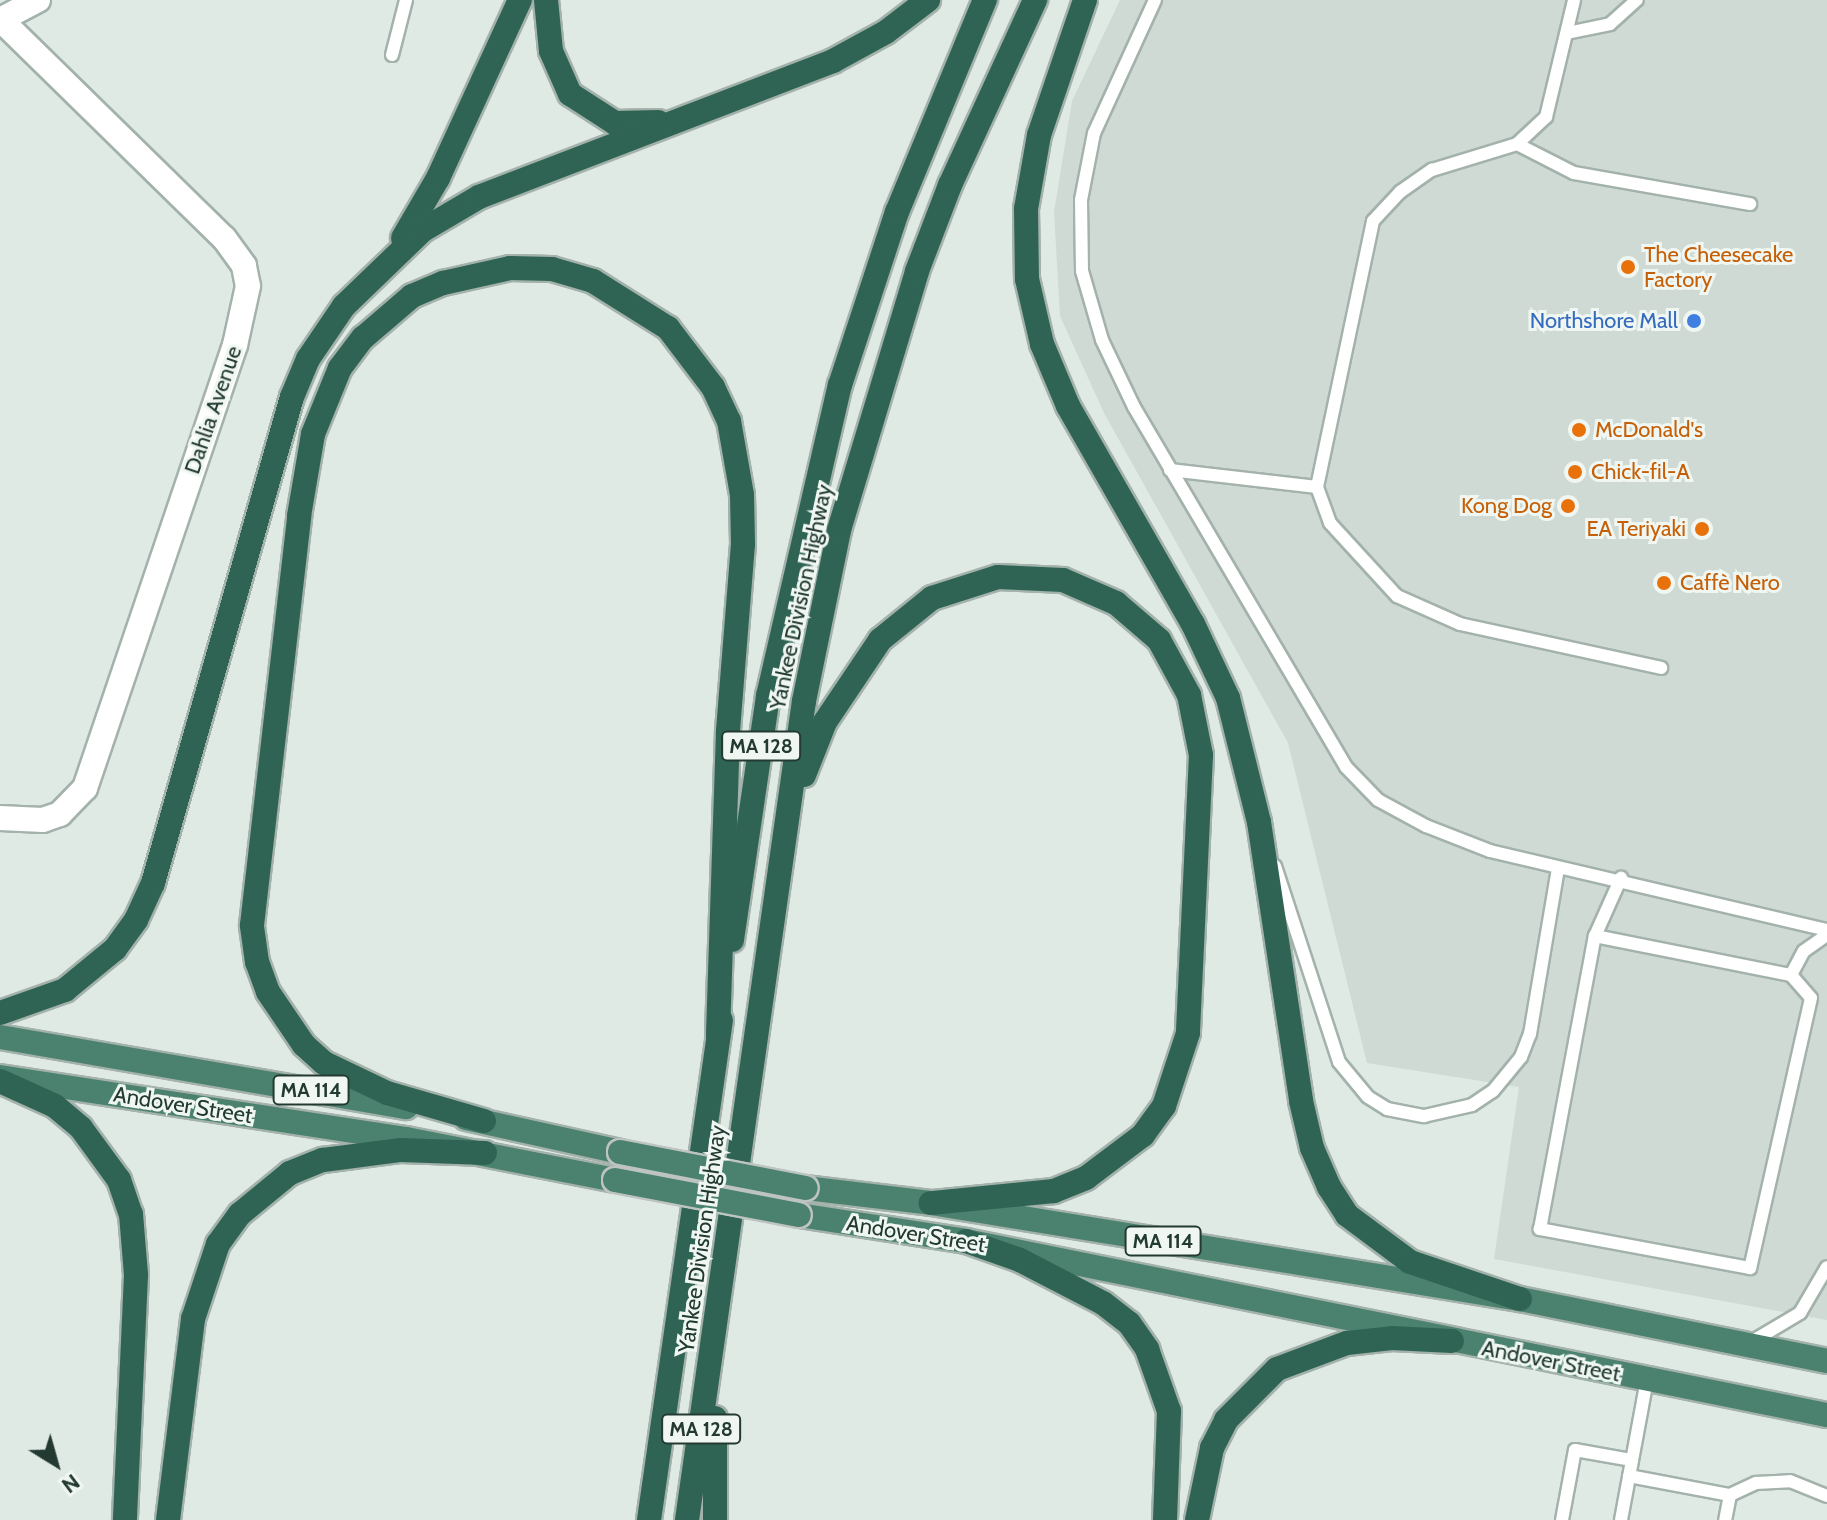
<!DOCTYPE html>
<meta charset="utf-8">
<style>
body{margin:0}
#map{position:relative;width:1827px;height:1520px;overflow:hidden;background:#e0eae5;font-family:Cabin,sans-serif}
div>[style]{position:absolute}
[style*='--x']{left:calc(var(--x)*1px);top:calc(var(--y)*1px);width:calc(var(--w)*1px);rotate:calc(var(--a)*1deg)}
.built>*{inset:0;background:#cedad3}
.roads{filter:drop-shadow(2px 0 #a3b2ab) drop-shadow(-2px 0 #a3b2ab) drop-shadow(0 2px #a3b2ab) drop-shadow(0 -2px #a3b2ab)}
.service>*{height:12px;margin:-6px;padding:0 6px;transform-origin:6px;border-radius:6px;background:#fff}
.minor>*{height:24px;margin:-12px;padding:0 12px;transform-origin:12px;border-radius:12px;background:#fff}
.trunk>*{height:24px;margin:-12px;padding:0 12px;transform-origin:12px;border-radius:12px;background:#4b816f}
.motorway>*{height:24px;margin:-12px;padding:0 12px;transform-origin:12px;border-radius:12px;background:#2f6454}
.bridges{filter:drop-shadow(2px 0 #bdc4c1) drop-shadow(-2px 0 #bdc4c1) drop-shadow(0 2px #bdc4c1) drop-shadow(0 -2px #bdc4c1)}
.trunk-bridge>*{height:24px;margin:-12px;padding:0 12px;transform-origin:12px;border-radius:12px;background:#4b816f}
.dots>*{width:22px;height:22px;translate:-50% -50%;box-sizing:border-box;border:4px solid #f0f7f3;border-radius:50%}
span{translate:-50% -50%;white-space:nowrap;text-align:center;line-height:1.15;-webkit-text-stroke:6px #f0f7f3;paint-order:stroke}
.shield-label span{padding:2px 6px;background:#f0f7f3;border:2px solid;border-radius:6px;-webkit-text-stroke-width:0}
.shield-label{font-size:20px;color:#223a31;font-weight:700}
.food-label{font-size:22px;color:#c56008}
.left{translate:0 -50%;text-align:left}
.right{translate:-100% -50%;text-align:right}
.shop-label{font-size:22px;color:#366cbe}
.street-label{font-size:22px;color:#223a31}
.north{position:absolute;left:16px;top:1424px;width:80px;height:80px;-webkit-text-stroke:6px #f0f7f3;paint-order:stroke;rotate:143deg;font-size:22px;font-weight:700;line-height:32px;text-align:center;color:#223a31}
.north::after{content:'';display:block;margin:auto;width:28px;height:36px;background:#223a31;clip-path:polygon(50% 0,100% 100%,50% 72%,0 100%)}
</style>
<div id="map">
<div class="built">
<div style="clip-path:polygon(1120px 0,1827px 0,1827px 1320px,1494px 1259px,1519px 1087px,1367px 1063px,1288px 743px,1104px 413px,1060px 316px,1054px 212px,1072px 101px)"></div>
</div>
<div class="roads">
<div class="service">
<div style="--x:1155;--y:0;--w:146;--a:114.6"></div>
<div style="--x:1094;--y:133;--w:68;--a:101"></div>
<div style="--x:1081;--y:200;--w:71;--a:89.2"></div>
<div style="--x:1082;--y:271;--w:72;--a:73.8"></div>
<div style="--x:1102;--y:340;--w:74;--a:64.5"></div>
<div style="--x:1134;--y:407;--w:418;--a:59.5"></div>
<div style="--x:1346;--y:767;--w:46;--a:45.9"></div>
<div style="--x:1378;--y:800;--w:55;--a:28.4"></div>
<div style="--x:1426;--y:826;--w:69;--a:21.3"></div>
<div style="--x:1490;--y:851;--w:346;--a:13.2"></div>
<div style="--x:1567;--y:33;--w:44;--a:-11.8"></div>
<div style="--x:1610;--y:24;--w:36;--a:-42"></div>
<div style="--x:392;--y:55;--w:57;--a:-75.7"></div>
<div style="--x:1517;--y:144;--w:64;--a:27"></div>
<div style="--x:1574;--y:173;--w:179;--a:10"></div>
<div style="--x:1170;--y:470;--w:148;--a:6.6"></div>
<div style="--x:1317;--y:487;--w:272;--a:-78.1"></div>
<div style="--x:1373;--y:221;--w:40;--a:-47"></div>
<div style="--x:1400;--y:192;--w:39;--a:-35"></div>
<div style="--x:1432;--y:170;--w:89;--a:-17"></div>
<div style="--x:1517;--y:144;--w:40;--a:-43"></div>
<div style="--x:1546;--y:117;--w:120;--a:-76.5"></div>
<div style="--x:1317;--y:487;--w:38;--a:70"></div>
<div style="--x:1330;--y:523;--w:99;--a:47.5"></div>
<div style="--x:1397;--y:596;--w:69;--a:24"></div>
<div style="--x:1460;--y:624;--w:206;--a:12.3"></div>
<div style="--x:1275;--y:866;--w:206;--a:71.9"></div>
<div style="--x:1339;--y:1062;--w:45;--a:50.4"></div>
<div style="--x:1368;--y:1097;--w:22;--a:32"></div>
<div style="--x:1387;--y:1109;--w:38;--a:11"></div>
<div style="--x:1424;--y:1116;--w:49;--a:-12.9"></div>
<div style="--x:1472;--y:1105;--w:25;--a:-34"></div>
<div style="--x:1493;--y:1091;--w:44;--a:-50.5"></div>
<div style="--x:1521;--y:1057;--w:25;--a:-69"></div>
<div style="--x:1530;--y:1034;--w:168;--a:-80.4"></div>
<div style="--x:1595;--y:936;--w:200;--a:11.3"></div>
<div style="--x:1791;--y:975;--w:30;--a:49"></div>
<div style="--x:1811;--y:998;--w:277;--a:102.7"></div>
<div style="--x:1750;--y:1268;--w:214;--a:-169.5"></div>
<div style="--x:1540;--y:1229;--w:298;--a:-79.4"></div>
<div style="--x:1595;--y:936;--w:64;--a:-65.9"></div>
<div style="--x:1791;--y:975;--w:27;--a:-62"></div>
<div style="--x:1804;--y:951;--w:28;--a:-35"></div>
<div style="--x:1753;--y:1341;--w:55;--a:-30.8"></div>
<div style="--x:1800;--y:1313;--w:53;--a:-59.6"></div>
<div style="--x:1629;--y:1476;--w:103;--a:10.7"></div>
<div style="--x:1730;--y:1495;--w:25;--a:101"></div>
<div style="--x:1730;--y:1495;--w:29;--a:-25"></div>
<div style="--x:1756;--y:1483;--w:34;--a:-3"></div>
<div style="--x:1790;--y:1481;--w:40;--a:22"></div>
<div style="--x:1562;--y:1520;--w:71;--a:-79.5"></div>
<div style="--x:1575;--y:1450;--w:58;--a:10"></div>
<div style="--x:1621;--y:1520;--w:142;--a:-79.5"></div>
</div>
<div class="minor">
<div style="--x:0;--y:19;--w:313;--a:44.4"></div>
<div style="--x:224;--y:238;--w:34;--a:54"></div>
<div style="--x:244;--y:266;--w:20;--a:79"></div>
<div style="--x:248;--y:286;--w:60;--a:102.4"></div>
<div style="--x:235;--y:345;--w:468;--a:108.7"></div>
<div style="--x:85;--y:788;--w:36;--a:134"></div>
<div style="--x:60;--y:814;--w:18;--a:161"></div>
<div style="--x:43;--y:820;--w:43;--a:-177.3"></div>
<div style="--x:0;--y:20;--w:43;--a:-27.8"></div>
</div>
<div class="trunk">
<div style="--x:0;--y:1037;--w:412;--a:9.8"></div>
<div style="--x:0;--y:1077;--w:411;--a:8.7"></div>
<div style="--x:406;--y:1139;--w:213;--a:11.1"></div>
<div style="--x:466;--y:1118;--w:158;--a:12.4"></div>
<div style="--x:806;--y:1188;--w:126;--a:6.8"></div>
<div style="--x:931;--y:1203;--w:597;--a:9.26"></div>
<div style="--x:1520;--y:1299;--w:313;--a:11.4"></div>
<div style="--x:799;--y:1215;--w:169;--a:8.8"></div>
<div style="--x:966;--y:1241;--w:878;--a:11.43"></div>
</div>
<div class="motorway">
<div style="--x:546;--y:0;--w:51;--a:84.4"></div>
<div style="--x:551;--y:51;--w:47;--a:66.2"></div>
<div style="--x:570;--y:94;--w:54;--a:32.8"></div>
<div style="--x:615;--y:123;--w:43;--a:-1.3"></div>
<div style="--x:1085;--y:0;--w:143;--a:108.8"></div>
<div style="--x:1039;--y:135;--w:75;--a:100"></div>
<div style="--x:1026;--y:209;--w:70;--a:89.2"></div>
<div style="--x:1027;--y:279;--w:67;--a:77"></div>
<div style="--x:1042;--y:344;--w:67;--a:67.2"></div>
<div style="--x:1068;--y:406;--w:251;--a:60.2"></div>
<div style="--x:1193;--y:624;--w:82;--a:64.7"></div>
<div style="--x:1228;--y:698;--w:128;--a:76"></div>
<div style="--x:1259;--y:822;--w:282;--a:81.4"></div>
<div style="--x:1301;--y:1101;--w:48;--a:76.8"></div>
<div style="--x:1312;--y:1148;--w:43;--a:66.4"></div>
<div style="--x:1329;--y:1187;--w:33;--a:57"></div>
<div style="--x:1347;--y:1215;--w:79;--a:36.7"></div>
<div style="--x:1410;--y:1262;--w:116;--a:18.6"></div>
<div style="--x:403;--y:238;--w:69;--a:-59.7"></div>
<div style="--x:438;--y:178;--w:196;--a:-65.3"></div>
<div style="--x:804;--y:775;--w:57;--a:-68.4"></div>
<div style="--x:825;--y:722;--w:99;--a:-56.1"></div>
<div style="--x:880;--y:640;--w:67;--a:-38.9"></div>
<div style="--x:932;--y:598;--w:69;--a:-17.7"></div>
<div style="--x:998;--y:577;--w:65;--a:2.6"></div>
<div style="--x:1063;--y:580;--w:58;--a:23.5"></div>
<div style="--x:1116;--y:603;--w:57;--a:40.7"></div>
<div style="--x:1159;--y:640;--w:63;--a:61.4"></div>
<div style="--x:1189;--y:695;--w:61;--a:78.7"></div>
<div style="--x:1201;--y:755;--w:278;--a:92.7"></div>
<div style="--x:1188;--y:1033;--w:77;--a:108.2"></div>
<div style="--x:1164;--y:1106;--w:36;--a:126"></div>
<div style="--x:1143;--y:1135;--w:71;--a:143"></div>
<div style="--x:1086;--y:1178;--w:35;--a:158"></div>
<div style="--x:1054;--y:1191;--w:124;--a:174.4"></div>
<div style="--x:732;--y:940;--w:247;--a:-81.6"></div>
<div style="--x:768;--y:696;--w:319;--a:-77"></div>
<div style="--x:840;--y:385;--w:182;--a:-71.8"></div>
<div style="--x:897;--y:212;--w:230;--a:-67.5"></div>
<div style="--x:0;--y:1013;--w:69;--a:-19.5"></div>
<div style="--x:65;--y:990;--w:65;--a:-39.4"></div>
<div style="--x:115;--y:949;--w:36;--a:-54"></div>
<div style="--x:136;--y:920;--w:41;--a:-65.3"></div>
<div style="--x:153;--y:883;--w:505;--a:-74.04"></div>
<div style="--x:292;--y:397;--w:41;--a:-67.2"></div>
<div style="--x:308;--y:359;--w:64;--a:-55.8"></div>
<div style="--x:344;--y:306;--w:110;--a:-43.9"></div>
<div style="--x:423;--y:230;--w:65;--a:-30.5"></div>
<div style="--x:479;--y:197;--w:379;--a:-21"></div>
<div style="--x:833;--y:61;--w:60;--a:-28.7"></div>
<div style="--x:886;--y:32;--w:53;--a:-37.3"></div>
<div style="--x:0;--y:1081;--w:60;--a:24.4"></div>
<div style="--x:55;--y:1106;--w:34;--a:40"></div>
<div style="--x:81;--y:1128;--w:64;--a:53.8"></div>
<div style="--x:119;--y:1180;--w:36;--a:71"></div>
<div style="--x:131;--y:1214;--w:61;--a:85.3"></div>
<div style="--x:136;--y:1275;--w:245;--a:92.6"></div>
<div style="--x:484;--y:1121;--w:101;--a:-163.9"></div>
<div style="--x:387;--y:1093;--w:70;--a:-154.5"></div>
<div style="--x:324;--y:1063;--w:27;--a:-138"></div>
<div style="--x:304;--y:1045;--w:64;--a:-124.2"></div>
<div style="--x:268;--y:992;--w:32;--a:-110"></div>
<div style="--x:257;--y:962;--w:37;--a:-98"></div>
<div style="--x:252;--y:925;--w:412;--a:-83.4"></div>
<div style="--x:299;--y:516;--w:83;--a:-80.3"></div>
<div style="--x:313;--y:434;--w:71;--a:-67.8"></div>
<div style="--x:340;--y:368;--w:38;--a:-53"></div>
<div style="--x:363;--y:338;--w:65;--a:-40.6"></div>
<div style="--x:412;--y:296;--w:34;--a:-23"></div>
<div style="--x:443;--y:283;--w:69;--a:-12.6"></div>
<div style="--x:510;--y:268;--w:42;--a:1.4"></div>
<div style="--x:552;--y:269;--w:43;--a:16.3"></div>
<div style="--x:593;--y:281;--w:89;--a:32.1"></div>
<div style="--x:668;--y:328;--w:74;--a:52.7"></div>
<div style="--x:713;--y:387;--w:38;--a:65"></div>
<div style="--x:729;--y:421;--w:75;--a:80"></div>
<div style="--x:742;--y:495;--w:49;--a:88.8"></div>
<div style="--x:743;--y:544;--w:189;--a:94.6"></div>
<div style="--x:728;--y:732;--w:303;--a:91.9"></div>
<div style="--x:966;--y:1241;--w:57;--a:19.4"></div>
<div style="--x:1020;--y:1260;--w:93;--a:27.4"></div>
<div style="--x:1103;--y:1303;--w:33;--a:38"></div>
<div style="--x:1129;--y:1323;--w:32;--a:55"></div>
<div style="--x:1147;--y:1349;--w:66;--a:70.5"></div>
<div style="--x:1169;--y:1411;--w:109;--a:92.1"></div>
<div style="--x:715;--y:1418;--w:102;--a:90"></div>
<div style="--x:168;--y:1520;--w:203;--a:-82.9"></div>
<div style="--x:193;--y:1319;--w:79;--a:-71.6"></div>
<div style="--x:218;--y:1244;--w:37;--a:-54"></div>
<div style="--x:240;--y:1214;--w:65;--a:-39.4"></div>
<div style="--x:290;--y:1173;--w:35;--a:-22"></div>
<div style="--x:323;--y:1160;--w:79;--a:-7.3"></div>
<div style="--x:401;--y:1150;--w:84;--a:2"></div>
<div style="--x:649;--y:1520;--w:505;--a:-81.81"></div>
<div style="--x:687;--y:1520;--w:827;--a:-81.87"></div>
<div style="--x:804;--y:701;--w:175;--a:-78.4"></div>
<div style="--x:839;--y:530;--w:270;--a:-73.2"></div>
<div style="--x:917;--y:271;--w:92;--a:-69"></div>
<div style="--x:950;--y:185;--w:204;--a:-65.3"></div>
<div style="--x:1197;--y:1520;--w:74;--a:-78.2"></div>
<div style="--x:1212;--y:1448;--w:31;--a:-63"></div>
<div style="--x:1226;--y:1420;--w:72;--a:-45"></div>
<div style="--x:1277;--y:1369;--w:75;--a:-20.4"></div>
<div style="--x:1347;--y:1343;--w:45;--a:-6.3"></div>
<div style="--x:1392;--y:1338;--w:60;--a:2.9"></div>
</div>
</div>
<div class="bridges">
<div class="trunk-bridge">
<div style="--x:620;--y:1152;--w:189;--a:11"></div>
<div style="--x:615;--y:1180;--w:187;--a:10.8"></div>
</div>
</div>
<div class="dots">
<div style="left:1628px;top:267px;background:#e8710a"></div>
<div style="left:1694px;top:321px;background:#3f7fe0"></div>
<div style="left:1579px;top:430px;background:#e8710a"></div>
<div style="left:1575px;top:472px;background:#e8710a"></div>
<div style="left:1568px;top:506px;background:#e8710a"></div>
<div style="left:1702px;top:529px;background:#e8710a"></div>
<div style="left:1664px;top:583px;background:#e8710a"></div>
</div>
<div class="shield-label">
<span style="left:761px;top:746px">MA 128</span>
<span style="left:311px;top:1090px">MA 114</span>
<span style="left:1163px;top:1241px">MA 114</span>
<span style="left:701px;top:1429px">MA 128</span>
</div>
<div class="food-label">
<span class="left" style="left:1644px;top:267px">The Cheesecake<br>Factory</span>
<span class="left" style="left:1595px;top:430px">McDonald's</span>
<span class="left" style="left:1591px;top:472px">Chick-fil-A</span>
<span class="right" style="left:1552px;top:506px">Kong Dog</span>
<span class="right" style="left:1686px;top:529px">EA Teriyaki</span>
<span class="left" style="left:1680px;top:583px">Caffè Nero</span>
</div>
<div class="shop-label">
<span class="right" style="left:1678px;top:321px">Northshore Mall</span>
</div>
<div class="street-label">
<span style="left:213px;top:410px;rotate:-71deg">Dahlia Avenue</span>
<span style="left:801px;top:597px;rotate:-78deg">Yankee Division Highway</span>
<span style="left:183px;top:1105px;rotate:9deg">Andover Street</span>
<span style="left:916px;top:1234px;rotate:9deg">Andover Street</span>
<span style="left:702px;top:1239px;rotate:-82deg">Yankee Division Highway</span>
<span style="left:1551px;top:1361px;rotate:11deg">Andover Street</span>
</div>
<div class="north">N</div>
</div>
